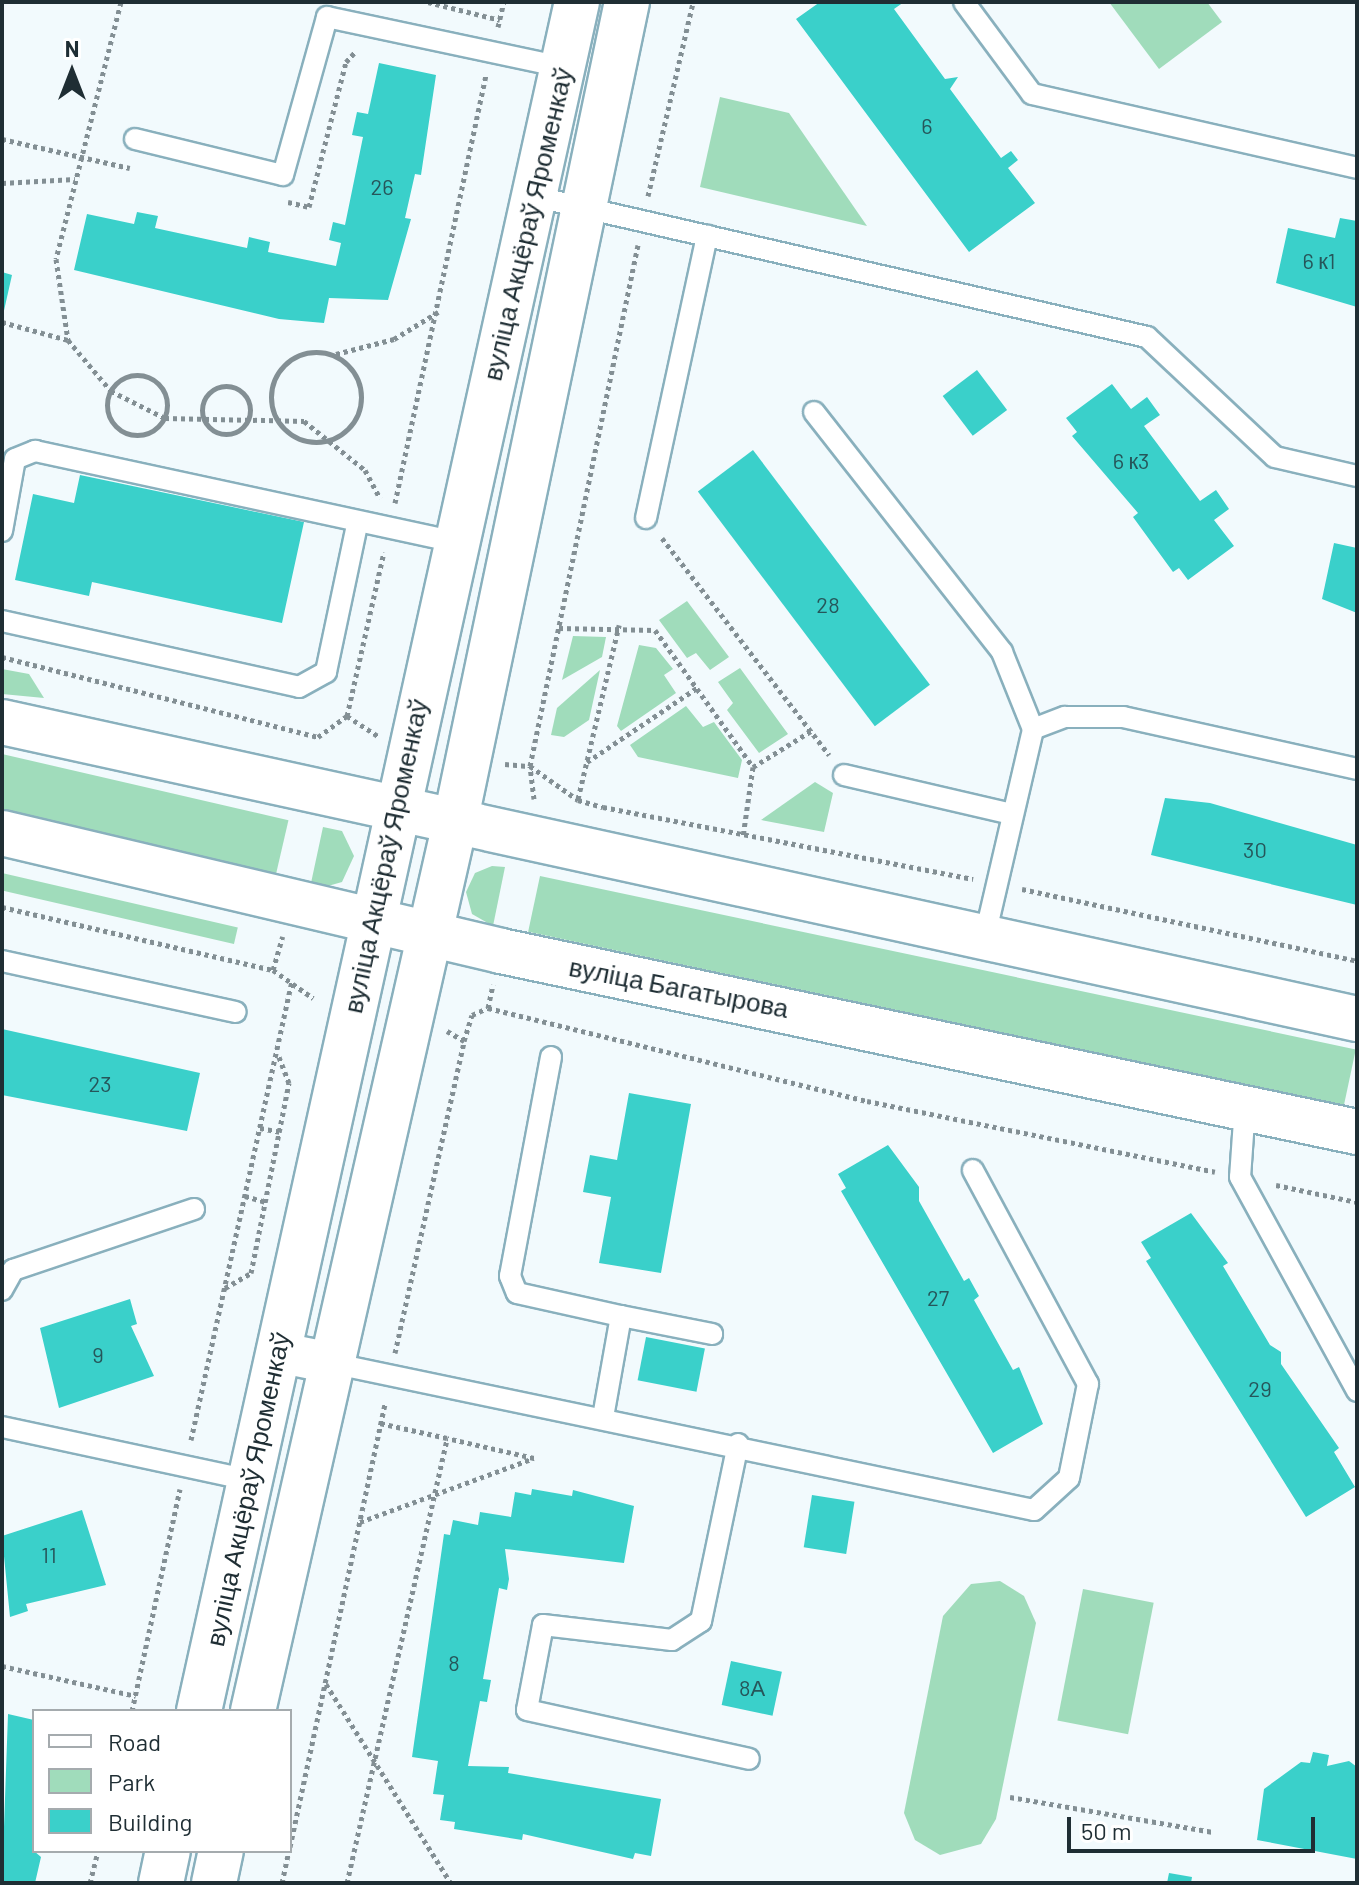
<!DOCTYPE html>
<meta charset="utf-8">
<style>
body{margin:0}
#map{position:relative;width:1359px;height:1885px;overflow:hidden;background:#f2fafd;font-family:Barlow,sans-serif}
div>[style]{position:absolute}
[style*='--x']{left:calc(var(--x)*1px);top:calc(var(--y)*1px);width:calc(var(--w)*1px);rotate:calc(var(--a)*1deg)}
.green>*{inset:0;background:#a0dcbb;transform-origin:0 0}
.building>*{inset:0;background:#3ad0ca;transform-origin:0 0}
.path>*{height:5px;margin-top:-2.5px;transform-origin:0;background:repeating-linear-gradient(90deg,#838f94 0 4px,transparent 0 8px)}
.path>.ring{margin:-2.5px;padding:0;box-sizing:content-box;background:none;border:5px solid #838f94;border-radius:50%}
.roads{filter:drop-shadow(2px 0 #89b0bd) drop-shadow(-2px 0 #89b0bd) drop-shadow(0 2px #89b0bd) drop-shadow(0 -2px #89b0bd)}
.service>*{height:20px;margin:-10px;padding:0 10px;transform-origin:10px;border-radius:10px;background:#fff}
.minor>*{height:40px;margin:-20px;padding:0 20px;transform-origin:20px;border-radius:20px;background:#fff}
.tertiary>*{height:44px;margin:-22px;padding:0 22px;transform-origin:22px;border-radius:22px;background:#fff}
span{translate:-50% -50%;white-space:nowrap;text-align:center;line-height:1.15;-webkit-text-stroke:6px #fff;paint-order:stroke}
.number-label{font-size:22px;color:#26565a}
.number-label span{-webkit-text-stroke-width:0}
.street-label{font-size:26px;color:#1f2e34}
.frame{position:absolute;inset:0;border:4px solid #1f2e34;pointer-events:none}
.legend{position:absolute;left:32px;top:1709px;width:260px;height:144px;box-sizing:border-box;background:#fff;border:2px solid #a5abae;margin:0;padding:10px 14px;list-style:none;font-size:24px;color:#1f2e34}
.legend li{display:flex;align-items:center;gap:16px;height:40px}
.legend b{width:40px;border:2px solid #a5abae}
.north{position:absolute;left:32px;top:32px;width:80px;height:80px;-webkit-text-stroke:6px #fff;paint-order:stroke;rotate:0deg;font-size:22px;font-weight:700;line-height:32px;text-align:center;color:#1f2e34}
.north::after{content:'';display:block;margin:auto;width:28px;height:36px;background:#1f2e34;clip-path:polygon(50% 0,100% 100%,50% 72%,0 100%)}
.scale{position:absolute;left:1067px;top:1817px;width:248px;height:36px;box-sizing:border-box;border:4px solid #1f2e34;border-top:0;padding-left:10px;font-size:24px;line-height:28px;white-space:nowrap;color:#1f2e34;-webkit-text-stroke:6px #fff;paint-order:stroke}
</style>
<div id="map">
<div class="green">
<div style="clip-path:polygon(1109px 2px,1207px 2px,1222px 22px,1159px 69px)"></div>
<div style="clip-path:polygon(720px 97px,789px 113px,867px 226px,700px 187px)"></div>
<div style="clip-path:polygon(687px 601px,729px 657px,710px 670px,696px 653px,687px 658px,659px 620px)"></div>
<div style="clip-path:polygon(573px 636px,606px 637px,602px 657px,562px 680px)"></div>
<div style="clip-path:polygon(639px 645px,656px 648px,673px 669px,664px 675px,676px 693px,621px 731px,617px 726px)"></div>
<div style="clip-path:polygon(740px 668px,788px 734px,759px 753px,727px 710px,733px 703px,718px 682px)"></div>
<div style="clip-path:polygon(2px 669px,29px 674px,44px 698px,2px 694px)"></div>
<div style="clip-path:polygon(600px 670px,589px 720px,564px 737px,551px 735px,557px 708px)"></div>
<div style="clip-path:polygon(686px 706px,703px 727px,714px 722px,742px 760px,738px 778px,638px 757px,630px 745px)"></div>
<div style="left:2px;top:754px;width:294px;height:55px;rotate:13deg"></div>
<div style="clip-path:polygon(815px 782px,833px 793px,824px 832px,761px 820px)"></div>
<div style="clip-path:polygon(323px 827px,342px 831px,354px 856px,342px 882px,328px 886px,311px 883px)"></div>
<div style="clip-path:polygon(492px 866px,505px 867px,493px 926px,472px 914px,466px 892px,475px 873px)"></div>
<div style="left:2px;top:873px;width:242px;height:17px;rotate:13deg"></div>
<div style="left:540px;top:876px;width:834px;height:57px;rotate:12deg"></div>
<div style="clip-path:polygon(1000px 1581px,1024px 1596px,1036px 1623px,996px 1819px,981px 1844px,940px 1855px,915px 1840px,904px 1813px,943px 1616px,971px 1584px)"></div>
<div style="left:1083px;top:1589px;width:72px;height:134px;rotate:11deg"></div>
</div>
<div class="building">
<div style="clip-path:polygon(820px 2px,904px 2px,894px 9px,945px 79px,958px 77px,950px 89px,1001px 158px,1011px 151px,1018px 160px,1008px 168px,1035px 203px,969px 252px,796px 19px)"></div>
<div style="clip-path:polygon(379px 63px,436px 75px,421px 175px,415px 174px,405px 218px,411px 219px,388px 300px,329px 298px,324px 323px,279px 319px,74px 270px,87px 214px,134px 224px,137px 212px,158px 216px,155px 228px,247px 248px,249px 237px,270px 242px,268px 252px,336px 266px,341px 243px,329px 240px,333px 222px,345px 225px,363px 137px,352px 135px,357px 112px,368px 114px)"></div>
<div style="clip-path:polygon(1340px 218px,1357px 221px,1357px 307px,1276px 283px,1288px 228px,1335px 238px)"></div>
<div style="clip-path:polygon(2px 272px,12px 275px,3px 315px,2px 314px)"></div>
<div style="left:977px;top:370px;width:50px;height:43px;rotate:53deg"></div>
<div style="clip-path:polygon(1112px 384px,1131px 409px,1147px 397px,1160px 415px,1144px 426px,1200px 501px,1216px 490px,1229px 509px,1214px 520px,1234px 546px,1188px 580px,1179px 568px,1173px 572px,1133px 517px,1138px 513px,1072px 436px,1077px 432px,1066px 418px)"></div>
<div style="left:753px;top:450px;width:294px;height:69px;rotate:53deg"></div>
<div style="clip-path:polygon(80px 475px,304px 522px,282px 623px,92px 582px,89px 596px,15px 580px,33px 494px,74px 503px)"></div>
<div style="clip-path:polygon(1334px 543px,1357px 548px,1357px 613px,1322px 599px)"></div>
<div style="clip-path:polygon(1165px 798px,1210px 803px,1357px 845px,1357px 905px,1151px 855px)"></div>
<div style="clip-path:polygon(2px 1029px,200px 1073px,187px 1131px,2px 1095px)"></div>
<div style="clip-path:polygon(629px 1093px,691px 1104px,661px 1273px,599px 1263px,611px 1197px,583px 1192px,590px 1155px,617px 1160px)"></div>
<div style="clip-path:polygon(888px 1145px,919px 1187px,919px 1201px,964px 1281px,969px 1278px,979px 1296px,974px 1300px,1013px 1370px,1019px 1367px,1043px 1424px,993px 1453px,841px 1191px,846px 1188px,838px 1174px)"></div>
<div style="clip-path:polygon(1191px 1213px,1228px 1263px,1223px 1266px,1270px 1345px,1281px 1352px,1281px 1364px,1339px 1448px,1334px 1452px,1355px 1487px,1306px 1517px,1146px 1261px,1151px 1258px,1141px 1242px)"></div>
<div style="clip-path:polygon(130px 1299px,137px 1324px,131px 1326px,154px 1376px,59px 1408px,40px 1328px)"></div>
<div style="left:646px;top:1337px;width:60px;height:44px;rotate:11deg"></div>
<div style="clip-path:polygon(532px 1489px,572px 1496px,573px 1490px,634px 1506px,624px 1563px,505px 1549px,509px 1579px,507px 1590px,499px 1588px,483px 1679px,491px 1680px,487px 1702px,480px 1701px,468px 1766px,509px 1767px,508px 1773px,661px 1799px,651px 1856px,635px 1853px,633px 1859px,523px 1834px,522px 1840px,454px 1829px,455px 1822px,440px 1820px,444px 1795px,433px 1794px,438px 1761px,412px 1757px,444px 1534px,450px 1535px,453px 1520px,478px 1525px,480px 1512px,511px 1517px,515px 1492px,531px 1495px)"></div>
<div style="left:812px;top:1495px;width:43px;height:53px;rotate:9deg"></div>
<div style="clip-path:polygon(82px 1510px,106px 1585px,26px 1604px,28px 1611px,10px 1617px,2px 1536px)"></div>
<div style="left:731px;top:1661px;width:52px;height:45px;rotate:12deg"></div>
<div style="clip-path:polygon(8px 1714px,34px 1720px,34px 1851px,41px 1857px,35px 1883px,2px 1883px)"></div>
<div style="clip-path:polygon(1313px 1752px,1329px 1755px,1327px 1766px,1349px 1761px,1357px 1767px,1357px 1859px,1257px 1840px,1264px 1789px,1301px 1762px,1310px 1763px)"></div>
<div style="clip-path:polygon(1169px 1873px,1192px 1877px,1191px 1883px,1167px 1883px)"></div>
</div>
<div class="path">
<div style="--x:121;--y:2;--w:265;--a:104.2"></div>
<div style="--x:56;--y:259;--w:82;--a:81.6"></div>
<div style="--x:68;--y:340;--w:67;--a:49.9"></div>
<div style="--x:111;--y:391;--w:60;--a:26.6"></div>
<div style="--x:165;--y:418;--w:139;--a:1.2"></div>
<div style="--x:304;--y:421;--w:78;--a:38.8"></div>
<div style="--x:365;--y:470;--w:32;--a:62"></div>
<div style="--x:428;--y:2;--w:74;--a:14"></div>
<div style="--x:498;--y:27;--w:26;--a:-77"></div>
<div style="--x:2;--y:139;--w:131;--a:12.8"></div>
<div style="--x:2;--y:183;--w:73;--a:-3.1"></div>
<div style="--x:648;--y:196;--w:199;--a:-76.9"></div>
<div style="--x:288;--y:202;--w:22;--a:13"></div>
<div style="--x:309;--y:207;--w:150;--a:-75.7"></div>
<div style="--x:346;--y:62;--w:15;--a:-48"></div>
<div style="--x:2;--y:322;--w:68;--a:15.3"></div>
<div class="ring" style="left:271px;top:352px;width:85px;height:85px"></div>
<div style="--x:336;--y:354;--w:60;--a:-14.5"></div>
<div style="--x:394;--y:339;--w:52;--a:-31.5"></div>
<div class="ring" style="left:107px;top:375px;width:55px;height:55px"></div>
<div class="ring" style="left:202px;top:386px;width:43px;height:43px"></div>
<div style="--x:395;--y:503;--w:438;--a:-78"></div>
<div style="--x:662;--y:538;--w:274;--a:52.4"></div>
<div style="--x:559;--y:628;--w:96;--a:1.2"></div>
<div style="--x:655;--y:630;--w:168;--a:54.4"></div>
<div style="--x:753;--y:767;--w:70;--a:98.2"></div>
<div style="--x:2;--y:657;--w:326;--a:14.2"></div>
<div style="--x:318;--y:737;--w:36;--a:-36"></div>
<div style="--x:347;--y:716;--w:168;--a:-77.3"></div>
<div style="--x:347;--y:716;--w:37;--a:33"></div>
<div style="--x:587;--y:762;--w:134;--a:-34"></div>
<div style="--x:505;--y:764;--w:25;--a:5"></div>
<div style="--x:530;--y:766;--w:59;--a:35.3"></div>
<div style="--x:578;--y:800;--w:26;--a:16"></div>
<div style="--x:603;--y:807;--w:377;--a:11"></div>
<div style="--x:753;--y:767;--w:68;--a:-31.8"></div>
<div style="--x:534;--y:799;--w:33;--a:-97"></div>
<div style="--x:530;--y:766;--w:532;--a:-78.29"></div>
<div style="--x:578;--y:799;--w:179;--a:-76.7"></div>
<div style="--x:1022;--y:889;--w:343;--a:12.1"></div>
<div style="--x:2;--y:907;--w:278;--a:13.1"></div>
<div style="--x:273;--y:970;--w:49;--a:35"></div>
<div style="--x:273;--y:970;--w:35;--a:-74"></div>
<div style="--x:488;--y:1008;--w:24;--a:-78"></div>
<div style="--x:447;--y:1031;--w:20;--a:30"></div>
<div style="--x:464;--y:1041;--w:27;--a:-73"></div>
<div style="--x:472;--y:1015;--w:17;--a:-24"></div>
<div style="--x:488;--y:1008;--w:390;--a:13.8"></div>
<div style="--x:867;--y:1101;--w:355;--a:11.5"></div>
<div style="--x:260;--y:1128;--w:20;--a:11"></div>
<div style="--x:1276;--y:1185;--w:83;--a:11.9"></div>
<div style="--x:245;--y:1196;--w:22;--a:16"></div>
<div style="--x:225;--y:1288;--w:30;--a:-30"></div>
<div style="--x:251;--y:1273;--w:194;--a:-78.7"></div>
<div style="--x:289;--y:1083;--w:30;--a:-111"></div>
<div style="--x:395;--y:1353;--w:320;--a:-77.5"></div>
<div style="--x:191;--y:1440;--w:469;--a:-77.6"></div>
<div style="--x:360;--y:1522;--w:185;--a:-20.2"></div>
<div style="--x:534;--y:1458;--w:89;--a:-167.1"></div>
<div style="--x:2;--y:1666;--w:137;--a:12.6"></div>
<div style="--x:326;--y:1684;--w:235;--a:57.9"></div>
<div style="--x:132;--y:1711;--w:227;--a:-77.8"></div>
<div style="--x:1010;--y:1797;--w:206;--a:9.8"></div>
<div style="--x:290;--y:1847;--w:455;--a:-77.9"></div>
<div style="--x:90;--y:1883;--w:33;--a:-76"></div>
<div style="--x:282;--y:1883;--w:33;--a:-78"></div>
<div style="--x:347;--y:1883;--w:456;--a:-77.3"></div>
<div style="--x:447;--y:1438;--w:69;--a:-167.4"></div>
</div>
<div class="roads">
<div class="service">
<div style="--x:964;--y:2;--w:114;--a:53.5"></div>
<div style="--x:1032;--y:94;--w:333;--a:12.8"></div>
<div style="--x:135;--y:139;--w:152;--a:13.7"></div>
<div style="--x:283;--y:175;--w:164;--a:-74.4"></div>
<div style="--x:327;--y:17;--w:240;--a:12"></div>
<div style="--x:533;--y:196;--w:630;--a:12.93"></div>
<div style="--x:1147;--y:337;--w:175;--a:43.2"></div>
<div style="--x:1275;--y:457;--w:84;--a:13"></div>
<div style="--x:814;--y:412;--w:305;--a:51.9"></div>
<div style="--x:1002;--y:652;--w:83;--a:68.1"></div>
<div style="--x:646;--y:518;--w:289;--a:-77.8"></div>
<div style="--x:2;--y:531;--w:73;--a:-79.8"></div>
<div style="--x:15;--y:459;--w:22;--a:-22"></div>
<div style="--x:35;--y:451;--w:430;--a:12.2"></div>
<div style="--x:2;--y:621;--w:304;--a:12.5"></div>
<div style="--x:299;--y:687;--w:31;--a:-29"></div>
<div style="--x:326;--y:672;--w:150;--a:-78.1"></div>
<div style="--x:844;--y:775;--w:171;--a:13.1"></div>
<div style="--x:984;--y:940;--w:217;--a:-76.9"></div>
<div style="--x:1033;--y:729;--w:34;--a:-21"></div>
<div style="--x:1065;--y:717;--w:58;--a:0"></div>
<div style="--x:1123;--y:717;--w:240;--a:12.5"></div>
<div style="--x:2;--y:961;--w:239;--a:12.3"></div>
<div style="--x:551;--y:1057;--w:223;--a:100.6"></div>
<div style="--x:510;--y:1276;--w:18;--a:68"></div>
<div style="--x:517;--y:1293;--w:107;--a:12.5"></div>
<div style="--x:621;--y:1316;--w:103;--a:100.1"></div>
<div style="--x:1245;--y:1106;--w:71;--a:94"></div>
<div style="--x:1240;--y:1177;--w:244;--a:61.3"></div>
<div style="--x:2;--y:1290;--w:23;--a:-61"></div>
<div style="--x:13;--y:1270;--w:191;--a:-18.6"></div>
<div style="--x:621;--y:1316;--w:93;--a:11.2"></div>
<div style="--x:331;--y:1363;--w:718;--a:11.81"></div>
<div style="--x:1034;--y:1510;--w:47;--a:-42.4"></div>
<div style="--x:1069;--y:1478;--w:96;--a:-78.6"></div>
<div style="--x:1088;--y:1384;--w:243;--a:-118.3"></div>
<div style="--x:2;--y:1427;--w:253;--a:12.1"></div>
<div style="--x:738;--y:1444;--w:181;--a:101.8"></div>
<div style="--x:701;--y:1621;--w:35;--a:147"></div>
<div style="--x:672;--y:1640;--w:130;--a:-173.4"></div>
<div style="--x:543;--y:1625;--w:86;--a:100.7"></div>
<div style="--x:527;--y:1710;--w:227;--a:12.4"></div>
</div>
<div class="minor">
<div style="--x:277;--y:1352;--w:55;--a:11.5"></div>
</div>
<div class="tertiary">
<div style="--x:2;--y:722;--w:1387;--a:12.36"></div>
<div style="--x:2;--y:833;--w:513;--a:13.3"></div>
<div style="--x:501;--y:951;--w:875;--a:11.94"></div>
<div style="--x:199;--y:1711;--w:1750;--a:-77.53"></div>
<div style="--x:253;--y:1711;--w:911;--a:-77.18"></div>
<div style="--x:455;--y:823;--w:839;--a:-78.17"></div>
<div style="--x:161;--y:1883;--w:33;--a:-78"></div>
<div style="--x:214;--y:1883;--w:33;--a:-78"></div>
</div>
</div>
<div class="number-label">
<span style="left:927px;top:126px">6</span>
<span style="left:382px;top:187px">26</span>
<span style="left:1319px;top:261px">6 к1</span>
<span style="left:1131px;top:461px">6 к3</span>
<span style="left:828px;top:605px">28</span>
<span style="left:1255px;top:850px">30</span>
<span style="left:100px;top:1084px">23</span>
<span style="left:938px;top:1298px">27</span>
<span style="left:98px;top:1355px">9</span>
<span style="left:1260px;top:1389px">29</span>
<span style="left:49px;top:1555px">11</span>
<span style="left:454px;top:1663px">8</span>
<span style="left:752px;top:1688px">8А</span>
</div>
<div class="street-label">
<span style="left:527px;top:224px;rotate:-77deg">вуліца Акцёраў Яроменкаў</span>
<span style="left:385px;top:856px;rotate:-78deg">вуліца Акцёраў Яроменкаў</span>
<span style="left:679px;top:987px;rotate:11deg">вуліца Багатырова</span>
<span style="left:247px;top:1489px;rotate:-78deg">вуліца Акцёраў Яроменкаў</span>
</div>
<div class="frame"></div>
<ul class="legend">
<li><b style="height:10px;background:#fff"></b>Road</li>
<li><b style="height:22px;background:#a0dcbb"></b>Park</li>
<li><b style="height:22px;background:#3ad0ca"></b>Building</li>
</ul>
<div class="north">N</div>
<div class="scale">50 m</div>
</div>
